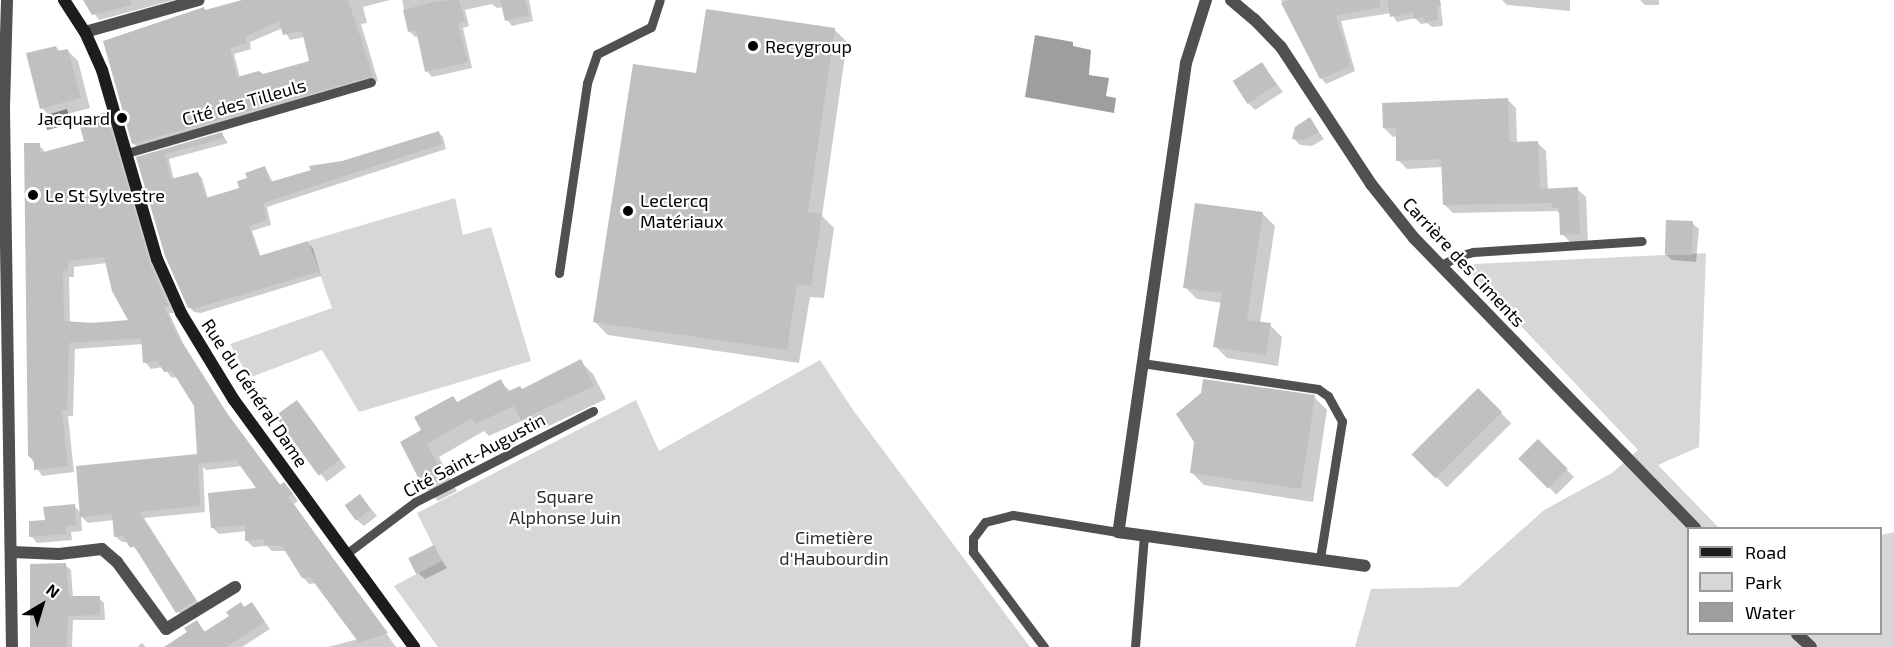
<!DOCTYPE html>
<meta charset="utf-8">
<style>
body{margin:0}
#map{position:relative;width:1894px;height:647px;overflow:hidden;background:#fff;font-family:"Exo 2",sans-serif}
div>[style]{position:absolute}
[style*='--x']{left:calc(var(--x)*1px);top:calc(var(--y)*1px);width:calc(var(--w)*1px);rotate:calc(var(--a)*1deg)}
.green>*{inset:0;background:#d7d7d7}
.water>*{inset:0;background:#9e9e9e;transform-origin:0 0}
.shadow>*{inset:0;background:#0003;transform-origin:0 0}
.building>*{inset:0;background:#c0c0c0;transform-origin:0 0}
.lane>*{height:9px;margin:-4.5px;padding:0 4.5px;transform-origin:4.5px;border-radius:4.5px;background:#505050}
.street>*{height:12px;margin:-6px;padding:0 6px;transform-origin:6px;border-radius:6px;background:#505050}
.secondary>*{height:12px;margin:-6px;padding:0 6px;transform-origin:6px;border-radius:6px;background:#1d1d1d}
.dots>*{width:16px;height:16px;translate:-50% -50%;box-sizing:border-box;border:3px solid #fff;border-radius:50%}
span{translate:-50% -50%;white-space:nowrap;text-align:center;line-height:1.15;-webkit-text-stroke:4.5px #fff;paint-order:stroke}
.poi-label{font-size:18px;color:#000}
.left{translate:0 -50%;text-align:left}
.right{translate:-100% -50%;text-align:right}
.street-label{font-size:18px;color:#000}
.park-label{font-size:18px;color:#2e2e2e}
.legend{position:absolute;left:1687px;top:527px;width:195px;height:108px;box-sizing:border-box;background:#fff;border:2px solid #999;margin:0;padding:8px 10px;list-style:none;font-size:18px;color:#000}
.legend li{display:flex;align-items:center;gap:12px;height:30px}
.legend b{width:30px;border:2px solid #999}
.north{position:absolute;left:12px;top:575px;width:60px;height:60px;-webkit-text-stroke:4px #fff;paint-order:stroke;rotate:38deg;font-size:16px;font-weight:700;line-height:24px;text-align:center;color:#000}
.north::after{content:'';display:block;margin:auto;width:21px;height:27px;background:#000;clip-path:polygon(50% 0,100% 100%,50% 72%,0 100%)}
</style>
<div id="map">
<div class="green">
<div style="clip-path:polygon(455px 198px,463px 235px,491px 227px,531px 361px,359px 412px,322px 350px,249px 378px,230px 344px,332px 308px,308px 241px)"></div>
<div style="clip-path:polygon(1706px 253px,1699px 447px,1658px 465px,1719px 528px,1688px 528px,1688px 634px,1880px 634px,1881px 535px,1894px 532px,1894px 647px,1355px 647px,1371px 589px,1458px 587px,1544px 510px,1612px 473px,1638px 450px,1469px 271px,1475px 264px)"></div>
<div style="clip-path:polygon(820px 360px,853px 410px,1030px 647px,438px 647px,394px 586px,441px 561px,417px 513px,636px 400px,659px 451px)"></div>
</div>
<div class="water">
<div style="clip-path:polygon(1035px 35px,1073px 42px,1073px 46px,1091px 50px,1089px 75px,1109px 78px,1106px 96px,1116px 98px,1114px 113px,1025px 97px)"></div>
<div style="left:67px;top:109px;width:15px;height:25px;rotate:74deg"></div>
</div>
<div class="shadow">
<div style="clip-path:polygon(85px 0,174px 0,99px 20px)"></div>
<div style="clip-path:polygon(evenodd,246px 0,390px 0,363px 7px,367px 23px,361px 24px,378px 81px,139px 149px,134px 144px,105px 42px,246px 0,283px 28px,290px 40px,305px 37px,311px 62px,263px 76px,240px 78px,234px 54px,251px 49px,250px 42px,283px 28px)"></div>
<div style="clip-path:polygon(402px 0,529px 0,533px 21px,512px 26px,507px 20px,503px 7px,497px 8px,492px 4px,465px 10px,469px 26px,463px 28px,472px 68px,432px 77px,427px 71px,419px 36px,415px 37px,409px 31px)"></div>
<div style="clip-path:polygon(1281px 0,1440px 0,1443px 26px,1432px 27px,1427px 23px,1421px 24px,1415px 18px,1397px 22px,1391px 13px,1341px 21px,1355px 71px,1326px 84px,1321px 78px)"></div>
<div style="clip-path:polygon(1502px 0,1570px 0,1570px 11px,1507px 5px)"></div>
<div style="clip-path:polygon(1640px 0,1659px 0,1659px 5px,1645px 5px)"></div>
<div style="clip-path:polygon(834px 29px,847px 42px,822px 216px,834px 228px,824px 298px,810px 297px,799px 363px,608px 335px,595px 322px,697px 75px)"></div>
<div style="clip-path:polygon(56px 47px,61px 52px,68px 51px,78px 61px,90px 108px,52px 118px,42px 108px)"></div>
<div style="clip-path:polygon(1262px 64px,1283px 92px,1255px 110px,1248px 103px)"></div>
<div style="clip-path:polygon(1507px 99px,1516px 108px,1517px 143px,1537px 142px,1546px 151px,1548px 190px,1577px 189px,1586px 197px,1588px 242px,1571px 243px,1562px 234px,1561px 215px,1557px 211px,1453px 213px,1444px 204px,1442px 167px,1407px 169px,1398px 160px,1397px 136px,1393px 137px,1384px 128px)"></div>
<div style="clip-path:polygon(evenodd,105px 114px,112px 120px,155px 269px,174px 313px,169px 313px,183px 343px,229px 416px,281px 486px,290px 490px,298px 501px,294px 504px,396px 647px,328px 647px,358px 639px,316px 583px,309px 584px,303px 577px,287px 551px,272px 551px,267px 546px,253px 547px,247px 541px,247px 531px,219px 534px,212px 527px,259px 490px,242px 466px,206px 470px,203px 467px,205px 512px,144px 518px,201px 607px,183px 619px,139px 553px,129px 542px,122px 542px,115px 536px,114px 520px,88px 523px,81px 516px,82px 531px,71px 532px,72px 540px,37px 543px,31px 536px,47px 521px,74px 506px,81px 513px,199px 455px,195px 406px,177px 377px,172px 378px,163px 367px,151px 369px,145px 362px,143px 344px,75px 349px,73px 416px,68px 416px,74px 472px,42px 476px,29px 455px,39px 145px,46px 153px,86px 142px,105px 114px,107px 263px,131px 322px,70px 323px,69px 277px,74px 277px,74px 267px,107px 263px)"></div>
<div style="clip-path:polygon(1309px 119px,1324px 139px,1312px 146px,1300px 145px,1293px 138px)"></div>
<div style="clip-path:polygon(439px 133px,443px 137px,446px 149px,267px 207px,271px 225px,252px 231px,261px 257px,308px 243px,313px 248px,321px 276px,201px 313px,194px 312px,189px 307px,138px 158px,222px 134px,228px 143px,169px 159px,174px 180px,198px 174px,202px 178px,208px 199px,241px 189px,249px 179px,265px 167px,273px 183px)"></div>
<div style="clip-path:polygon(1263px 214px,1275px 226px,1260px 323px,1270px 325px,1282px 337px,1278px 366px,1227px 358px,1215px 346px,1222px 303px,1197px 299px,1185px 287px)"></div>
<div style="clip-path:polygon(1692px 223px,1699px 229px,1696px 262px,1672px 260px,1665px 254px)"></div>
<div style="clip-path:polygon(580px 361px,593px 374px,606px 399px,536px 432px,524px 420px,489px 436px,484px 431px,439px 457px,457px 491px,438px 501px,425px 488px,423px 431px,453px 398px,458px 403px,500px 381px,511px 392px,523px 390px)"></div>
<div style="left:1478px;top:390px;width:47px;height:91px;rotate:45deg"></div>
<div style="clip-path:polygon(1314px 397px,1327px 410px,1313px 502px,1204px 485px,1191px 472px)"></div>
<div style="left:296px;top:401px;width:83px;height:24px;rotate:53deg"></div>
<div style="left:1538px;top:441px;width:51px;height:25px;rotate:45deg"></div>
<div style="clip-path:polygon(360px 496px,377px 516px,364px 526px,357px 520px)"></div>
<div style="clip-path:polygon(433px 547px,447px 568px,425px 579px,418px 573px)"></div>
<div style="clip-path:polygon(65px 565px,71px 570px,73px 598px,99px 598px,104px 603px,105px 620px,73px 620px,72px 647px,32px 647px)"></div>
<div style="clip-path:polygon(252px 604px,270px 629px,242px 647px,166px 647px,189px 633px,197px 622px,206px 633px)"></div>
<div style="clip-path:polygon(142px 643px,146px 647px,137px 647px)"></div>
</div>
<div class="building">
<div style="clip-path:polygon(83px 0,131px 0,132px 5px,92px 15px)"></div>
<div style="clip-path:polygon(evenodd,242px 0,348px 0,373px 76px,132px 144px,103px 41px,204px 7px,205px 10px,242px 0,279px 21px,283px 35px,302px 31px,309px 61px,263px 74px,259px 71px,237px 77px,230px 48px,247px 43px,245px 37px,279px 21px)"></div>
<div style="clip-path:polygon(459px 0,465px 21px,458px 23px,468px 62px,425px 72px,416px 30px,408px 32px,403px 10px,437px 1px)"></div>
<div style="clip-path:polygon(500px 0,525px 0,529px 15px,505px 21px)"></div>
<div style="clip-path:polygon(1291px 0,1380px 0,1380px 7px,1336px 16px,1351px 66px,1320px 79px,1281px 3px)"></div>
<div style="clip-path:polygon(1387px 0,1440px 0,1441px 6px,1437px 7px,1438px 20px,1425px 22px,1424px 17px,1414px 19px,1413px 12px,1390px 17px)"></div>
<div style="clip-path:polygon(706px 9px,835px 28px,808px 212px,822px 214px,811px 286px,797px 284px,787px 350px,593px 322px,633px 64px,696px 73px)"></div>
<div style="clip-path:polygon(56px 46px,57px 51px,68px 49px,81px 98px,40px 109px,26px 53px)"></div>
<div style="left:1262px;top:62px;width:27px;height:35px;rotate:57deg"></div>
<div style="clip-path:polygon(1508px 98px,1509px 142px,1538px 141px,1540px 189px,1578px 187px,1580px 234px,1560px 235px,1559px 208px,1552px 208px,1552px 203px,1443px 205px,1441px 159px,1396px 161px,1396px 128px,1383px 128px,1382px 103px)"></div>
<div style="clip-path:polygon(evenodd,106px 112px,149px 261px,169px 307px,164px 307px,177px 335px,223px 408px,280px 485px,284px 482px,293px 494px,288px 497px,388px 633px,359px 643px,310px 577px,302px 578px,282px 546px,265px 545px,264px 539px,245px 541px,245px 525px,211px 528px,208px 493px,256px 488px,236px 460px,198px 464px,198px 457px,200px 506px,139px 512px,196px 600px,176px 613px,134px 546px,130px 548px,123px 536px,114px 537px,112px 514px,80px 517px,76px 466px,197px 454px,194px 406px,172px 371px,164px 372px,157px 361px,143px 363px,141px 338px,69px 343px,67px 410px,62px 410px,68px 466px,34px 470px,34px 460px,28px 456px,24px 143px,40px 143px,40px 153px,84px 141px,78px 120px,106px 112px,104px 257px,112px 291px,128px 320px,93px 323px,64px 321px,63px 271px,68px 271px,68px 261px,104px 257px)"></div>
<div style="clip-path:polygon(1310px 117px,1319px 132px,1305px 140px,1292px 139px,1295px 127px)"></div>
<div style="clip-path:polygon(439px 131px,442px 144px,263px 203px,267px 220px,249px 226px,259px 256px,308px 241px,318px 272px,196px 308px,188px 308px,165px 256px,136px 157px,222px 132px,224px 138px,165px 154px,171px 179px,198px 172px,206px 198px,239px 188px,237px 181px,247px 178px,245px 173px,265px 166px,270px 182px,311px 170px,309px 166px,342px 161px)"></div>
<div style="clip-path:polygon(1195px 203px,1263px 212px,1247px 320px,1271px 323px,1266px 355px,1213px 347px,1222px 293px,1183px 288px)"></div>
<div style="left:1666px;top:220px;width:27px;height:34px;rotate:2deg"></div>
<div style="clip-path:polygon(581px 359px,594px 386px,521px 420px,514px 406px,475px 424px,472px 418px,427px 444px,445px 478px,424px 489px,400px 442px,421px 430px,414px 417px,453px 396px,457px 402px,501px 379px,507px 392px,520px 386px,522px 389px)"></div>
<div style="clip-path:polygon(1203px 379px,1315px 395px,1301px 489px,1190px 473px,1194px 442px,1176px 414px,1201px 393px)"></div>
<div style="left:1478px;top:388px;width:34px;height:94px;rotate:45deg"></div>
<div style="left:297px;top:400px;width:74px;height:27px;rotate:54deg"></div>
<div style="left:1538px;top:439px;width:42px;height:28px;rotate:45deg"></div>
<div style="left:360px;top:494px;width:19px;height:19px;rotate:54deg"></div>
<div style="clip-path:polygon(75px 504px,76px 525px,65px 526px,66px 534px,29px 537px,29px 521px,45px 520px,43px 507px)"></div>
<div style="left:434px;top:545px;width:18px;height:29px;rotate:63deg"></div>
<div style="clip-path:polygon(66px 563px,69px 596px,100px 596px,100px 615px,68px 616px,67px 647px,30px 647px,30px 564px)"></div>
<div style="clip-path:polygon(241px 602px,244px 607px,252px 602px,265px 622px,226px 647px,164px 647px,187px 632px,184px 628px,197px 620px,204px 632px,229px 616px,226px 612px)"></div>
</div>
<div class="lane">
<div style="--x:127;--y:153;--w:254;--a:-16.2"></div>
<div style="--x:1440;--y:266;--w:21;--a:-29"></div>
<div style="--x:1458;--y:256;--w:16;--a:-15"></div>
<div style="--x:1473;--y:252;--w:169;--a:-3.7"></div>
<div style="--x:559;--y:273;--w:192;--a:-81.6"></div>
<div style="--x:587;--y:83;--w:31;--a:-71"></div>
<div style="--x:597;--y:54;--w:60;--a:-26.6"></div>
<div style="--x:651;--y:27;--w:28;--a:-72"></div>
<div style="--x:1142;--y:363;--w:178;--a:8.4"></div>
<div style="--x:1318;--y:389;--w:12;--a:35"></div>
<div style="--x:1328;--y:396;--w:29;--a:61"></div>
<div style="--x:1342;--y:421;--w:140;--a:99.1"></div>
<div style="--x:346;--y:554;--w:86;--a:-37"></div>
<div style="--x:415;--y:502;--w:200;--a:-27.1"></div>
<div style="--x:1044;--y:647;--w:119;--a:-126.8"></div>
<div style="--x:973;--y:552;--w:14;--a:-90"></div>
<div style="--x:973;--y:538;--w:20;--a:-53"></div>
<div style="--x:985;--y:522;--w:29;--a:-14"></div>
<div style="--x:1013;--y:515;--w:106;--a:9.2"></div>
<div style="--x:1135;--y:647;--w:112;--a:-85.4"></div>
</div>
<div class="street">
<div style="--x:7;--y:0;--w:110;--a:91.6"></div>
<div style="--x:4;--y:110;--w:537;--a:89.15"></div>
<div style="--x:1206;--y:0;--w:66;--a:107.6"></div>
<div style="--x:1186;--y:63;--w:474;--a:98.2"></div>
<div style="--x:1118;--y:532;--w:249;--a:7.8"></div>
<div style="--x:1231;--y:0;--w:30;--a:40"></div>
<div style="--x:1254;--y:19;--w:39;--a:46"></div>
<div style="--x:1281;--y:47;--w:164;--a:56.7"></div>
<div style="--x:1371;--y:184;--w:69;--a:51.5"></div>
<div style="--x:1414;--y:238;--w:404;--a:45.9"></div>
<div style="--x:85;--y:32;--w:118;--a:-15.7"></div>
<div style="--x:12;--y:552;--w:47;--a:2.4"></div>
<div style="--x:59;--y:554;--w:43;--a:-6.6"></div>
<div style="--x:102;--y:549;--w:20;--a:41"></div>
<div style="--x:117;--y:562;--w:83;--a:53.8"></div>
<div style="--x:166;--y:629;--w:81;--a:-31.3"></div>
<div style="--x:1797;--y:634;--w:19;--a:43"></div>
</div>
<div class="secondary">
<div style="--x:64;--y:0;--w:38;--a:57"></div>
<div style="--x:85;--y:32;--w:42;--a:65.9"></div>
<div style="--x:102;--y:70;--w:197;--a:73.8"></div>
<div style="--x:157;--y:259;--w:59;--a:66"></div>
<div style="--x:181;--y:313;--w:102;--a:58.7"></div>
<div style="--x:234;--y:400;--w:306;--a:53.9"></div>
</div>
<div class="dots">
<div style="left:753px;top:46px;background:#000"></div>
<div style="left:122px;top:118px;background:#000"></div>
<div style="left:33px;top:195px;background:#000"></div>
<div style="left:628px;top:211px;background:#000"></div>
</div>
<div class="poi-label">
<span class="left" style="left:765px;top:46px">Recygroup</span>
<span class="right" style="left:110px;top:118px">Jacquard</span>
<span class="left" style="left:45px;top:195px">Le St Sylvestre</span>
<span class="left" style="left:640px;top:211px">Leclercq<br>Matériaux</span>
</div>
<div class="street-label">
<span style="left:244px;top:102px;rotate:-16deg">Cité des Tilleuls</span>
<span style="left:1464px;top:262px;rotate:47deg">Carrière des Ciments</span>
<span style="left:255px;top:393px;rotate:56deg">Rue du Général Dame</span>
<span style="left:474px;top:455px;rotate:-28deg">Cité Saint-Augustin</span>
</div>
<div class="park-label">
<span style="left:565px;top:507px">Square<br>Alphonse Juin</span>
<span style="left:834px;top:548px">Cimetière<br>d'Haubourdin</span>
</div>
<ul class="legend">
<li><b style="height:8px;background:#1d1d1d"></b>Road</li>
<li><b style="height:16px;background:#d7d7d7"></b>Park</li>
<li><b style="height:16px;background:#9e9e9e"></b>Water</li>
</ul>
<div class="north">N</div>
</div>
